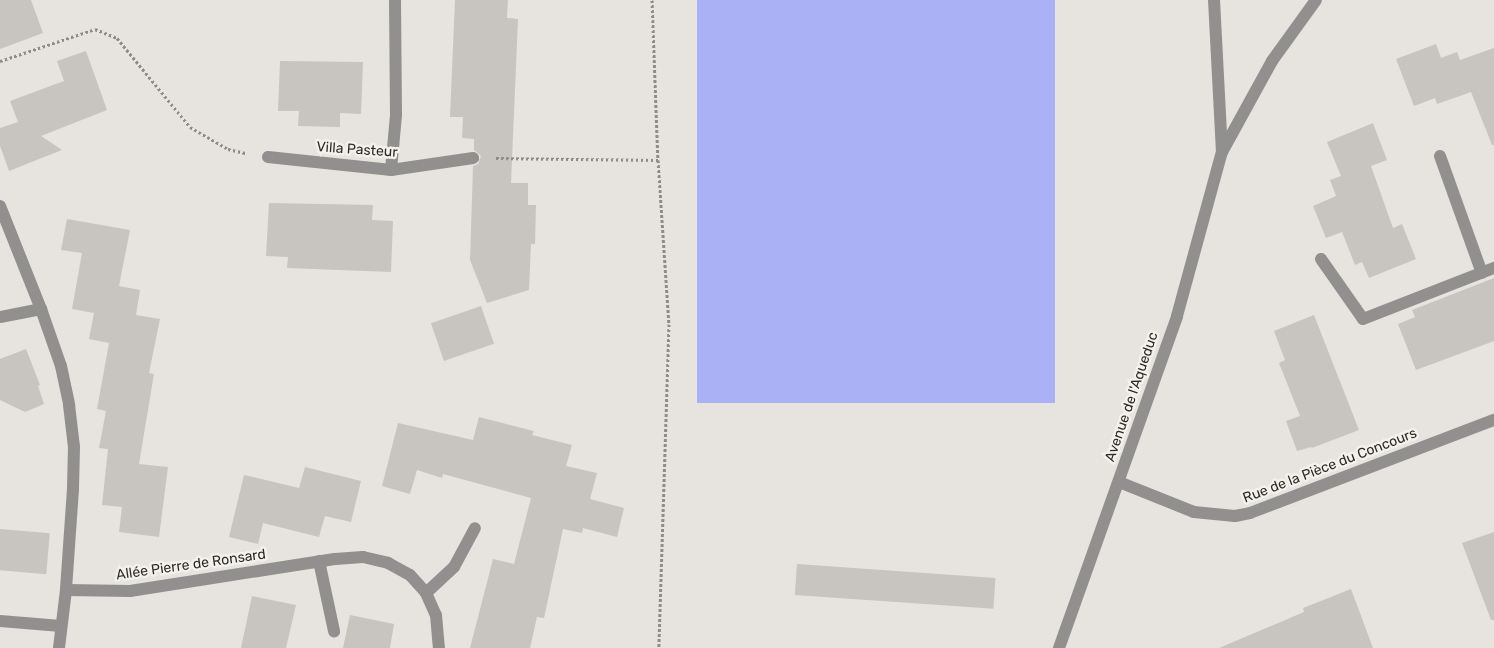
<!DOCTYPE html>
<meta charset="utf-8">
<style>
body{margin:0}
#map{position:relative;width:1494px;height:648px;overflow:hidden;background:#e7e3de;font-family:Rubik,sans-serif}
div>[style]{position:absolute}
[style*='--x']{left:calc(var(--x)*1px);top:calc(var(--y)*1px);width:calc(var(--w)*1px);rotate:calc(var(--a)*1deg)}
.green>*{inset:0;background:#aab2f5;transform-origin:0 0}
.building>*{inset:0;background:#c8c5c0;transform-origin:0 0}
.path>*{height:3px;margin-top:-1.5px;transform-origin:0;background:repeating-linear-gradient(90deg,#8e8c88 0 2.5px,transparent 0 5px)}
.street>*{height:12px;margin:-6px;padding:0 6px;transform-origin:6px;border-radius:6px;background:#91908e}
span{translate:-50% -50%;white-space:nowrap;text-align:center;line-height:1.15;-webkit-text-stroke:5px #f4f1eb;paint-order:stroke}
.street-label{font-size:14px;color:#2c2b29}
</style>
<div id="map">
<div class="green">
<div style="left:697px;top:0;width:358px;height:403px"></div>
</div>
<div class="building">
<div style="clip-path:polygon(0 0,31px 0,43px 33px,0 49px)"></div>
<div style="clip-path:polygon(455px 0,508px 0,507px 18px,518px 19px,511px 183px,528px 183px,528px 205px,536px 205px,535px 244px,531px 244px,529px 290px,487px 303px,470px 260px,473px 166px,478px 164px,481px 156px,474px 150px,474px 139px,462px 138px,463px 117px,450px 117px)"></div>
<div style="clip-path:polygon(1436px 44px,1441px 58px,1457px 52px,1460px 60px,1494px 48px,1494px 145px,1492px 145px,1471px 92px,1437px 104px,1435px 98px,1414px 106px,1396px 59px)"></div>
<div style="clip-path:polygon(86px 51px,107px 110px,41px 136px,62px 150px,9px 171px,0 146px,0 128px,18px 122px,10px 101px,64px 81px,57px 61px)"></div>
<div style="clip-path:polygon(280px 61px,363px 62px,361px 114px,340px 113px,340px 127px,298px 126px,299px 111px,278px 111px)"></div>
<div style="clip-path:polygon(1373px 123px,1387px 160px,1371px 166px,1393px 228px,1402px 224px,1416px 259px,1369px 278px,1362px 262px,1355px 265px,1342px 232px,1326px 238px,1313px 206px,1336px 196px,1330px 180px,1341px 176px,1327px 142px)"></div>
<div style="clip-path:polygon(269px 203px,373px 205px,372px 220px,393px 221px,391px 272px,287px 268px,288px 257px,266px 256px)"></div>
<div style="clip-path:polygon(67px 219px,130px 230px,119px 286px,140px 290px,136px 315px,160px 319px,149px 373px,154px 374px,139px 464px,168px 467px,159px 537px,119px 532px,122px 507px,102px 505px,108px 449px,99px 448px,106px 411px,97px 409px,109px 343px,89px 339px,94px 313px,72px 309px,82px 253px,61px 250px)"></div>
<div style="clip-path:polygon(1494px 278px,1494px 341px,1416px 370px,1398px 324px,1415px 317px,1412px 310px)"></div>
<div style="left:481px;top:306px;width:40px;height:53px;rotate:71deg"></div>
<div style="clip-path:polygon(1314px 315px,1359px 430px,1312px 448px,1311px 447px,1297px 451px,1286px 421px,1300px 416px,1279px 363px,1285px 360px,1274px 331px)"></div>
<div style="clip-path:polygon(26px 349px,40px 385px,38px 386px,44px 404px,25px 412px,0 400px,0 359px)"></div>
<div style="clip-path:polygon(479px 417px,534px 431px,532px 435px,572px 445px,566px 466px,597px 473px,590px 499px,624px 508px,617px 537px,583px 528px,582px 533px,563px 529px,544px 618px,537px 617px,530px 648px,470px 648px,493px 559px,514px 564px,531px 498px,443px 474px,442px 478px,417px 470px,410px 494px,382px 486px,398px 423px,473px 440px)"></div>
<div style="clip-path:polygon(305px 467px,361px 481px,351px 522px,325px 516px,319px 537px,263px 523px,258px 544px,229px 537px,244px 475px,299px 488px)"></div>
<div style="left:0;top:529px;width:50px;height:41px;rotate:5deg"></div>
<div style="clip-path:polygon(1494px 532px,1494px 620px,1491px 620px,1462px 543px)"></div>
<div style="left:797px;top:564px;width:199px;height:31px;rotate:4deg"></div>
<div style="clip-path:polygon(1351px 589px,1373px 648px,1219px 648px,1304px 612px,1303px 608px)"></div>
<div style="clip-path:polygon(252px 596px,296px 605px,286px 648px,241px 648px)"></div>
<div style="clip-path:polygon(350px 615px,394px 624px,390px 648px,343px 648px)"></div>
</div>
<div class="path">
<div style="--x:652;--y:0;--w:160;--a:87.9"></div>
<div style="--x:658;--y:160;--w:164;--a:86.2"></div>
<div style="--x:669;--y:324;--w:324;--a:91.8"></div>
<div style="--x:0;--y:61;--w:100;--a:-18.6"></div>
<div style="--x:95;--y:29;--w:24;--a:22"></div>
<div style="--x:117;--y:38;--w:115;--a:50.6"></div>
<div style="--x:190;--y:127;--w:44;--a:30.1"></div>
<div style="--x:228;--y:149;--w:18;--a:13"></div>
<div style="--x:496;--y:158;--w:162;--a:0.7"></div>
</div>
<div class="street">
<div style="--x:1214;--y:0;--w:152;--a:87"></div>
<div style="--x:1440;--y:156;--w:124;--a:70.3"></div>
<div style="--x:268;--y:157;--w:124;--a:6"></div>
<div style="--x:391;--y:170;--w:83;--a:-8.3"></div>
<div style="--x:391;--y:170;--w:55;--a:-84.8"></div>
<div style="--x:396;--y:115;--w:115;--a:-90.5"></div>
<div style="--x:0;--y:206;--w:111;--a:68.3"></div>
<div style="--x:41;--y:309;--w:60;--a:70.7"></div>
<div style="--x:61;--y:366;--w:40;--a:78"></div>
<div style="--x:69;--y:405;--w:42;--a:83.2"></div>
<div style="--x:74;--y:447;--w:42;--a:91.4"></div>
<div style="--x:73;--y:489;--w:101;--a:94"></div>
<div style="--x:66;--y:590;--w:58;--a:96.9"></div>
<div style="--x:1321;--y:259;--w:73;--a:55"></div>
<div style="--x:1363;--y:319;--w:141;--a:-21.3"></div>
<div style="--x:0;--y:317;--w:42;--a:-11"></div>
<div style="--x:1119;--y:482;--w:81;--a:21.8"></div>
<div style="--x:1194;--y:512;--w:41;--a:5.6"></div>
<div style="--x:1235;--y:516;--w:15;--a:-11"></div>
<div style="--x:1250;--y:513;--w:261;--a:-20.9"></div>
<div style="--x:319;--y:561;--w:72;--a:77.9"></div>
<div style="--x:66;--y:590;--w:64;--a:0.9"></div>
<div style="--x:130;--y:591;--w:207;--a:-8.9"></div>
<div style="--x:335;--y:559;--w:28;--a:-4"></div>
<div style="--x:363;--y:557;--w:26;--a:13"></div>
<div style="--x:388;--y:563;--w:25;--a:29"></div>
<div style="--x:410;--y:575;--w:24;--a:48"></div>
<div style="--x:426;--y:593;--w:24;--a:66"></div>
<div style="--x:436;--y:615;--w:33;--a:85"></div>
<div style="--x:426;--y:593;--w:38;--a:-43"></div>
<div style="--x:454;--y:567;--w:44;--a:-61.7"></div>
<div style="--x:0;--y:621;--w:61;--a:4.7"></div>
<div style="--x:1059;--y:648;--w:352;--a:-70.4"></div>
<div style="--x:1177;--y:316;--w:170;--a:-74.7"></div>
<div style="--x:1222;--y:152;--w:104;--a:-61.2"></div>
<div style="--x:1272;--y:61;--w:75;--a:-54.2"></div>
</div>
<div class="street-label">
<span style="left:357px;top:150px;rotate:4deg">Villa Pasteur</span>
<span style="left:1132px;top:397px;rotate:-71deg">Avenue de l'Aqueduc</span>
<span style="left:1330px;top:466px;rotate:-21deg">Rue de la Pièce du Concours</span>
<span style="left:191px;top:565px;rotate:-8deg">Allée Pierre de Ronsard</span>
</div>
</div>
